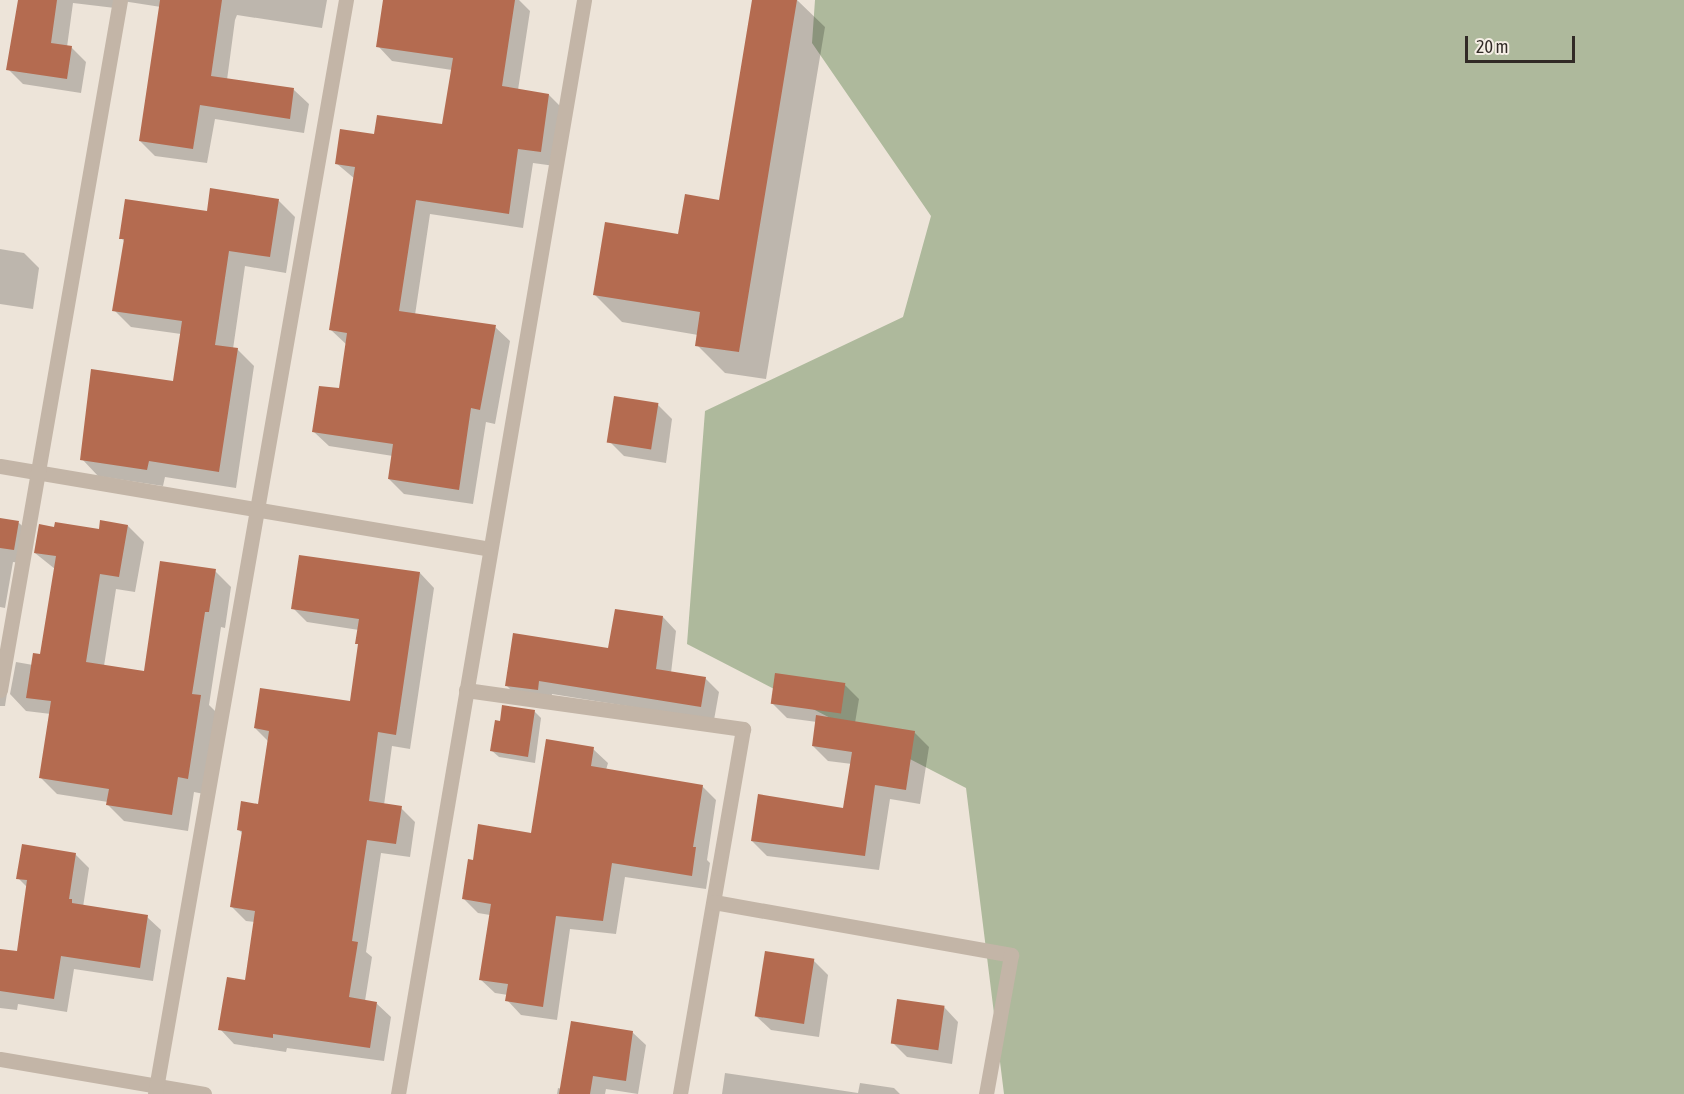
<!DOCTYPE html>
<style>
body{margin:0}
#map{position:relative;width:1684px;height:1094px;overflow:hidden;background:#ede4d9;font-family:"Asap Condensed",sans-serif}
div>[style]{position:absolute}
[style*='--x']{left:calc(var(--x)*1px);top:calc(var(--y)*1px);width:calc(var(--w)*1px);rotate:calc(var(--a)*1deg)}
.green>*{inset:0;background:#aeb99c}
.shadow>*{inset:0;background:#0003}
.building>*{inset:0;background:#b46b50;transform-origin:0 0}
.minor>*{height:15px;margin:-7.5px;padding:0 7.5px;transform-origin:7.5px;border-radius:7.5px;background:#c3b5a7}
.tertiary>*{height:15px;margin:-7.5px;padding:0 7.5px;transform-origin:7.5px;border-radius:7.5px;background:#c3b5a7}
span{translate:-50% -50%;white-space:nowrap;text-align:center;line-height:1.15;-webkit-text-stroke:4.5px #f5eee5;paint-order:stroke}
.scale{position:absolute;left:1465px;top:36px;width:110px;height:27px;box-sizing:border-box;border:3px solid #312a26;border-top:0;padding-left:8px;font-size:18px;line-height:21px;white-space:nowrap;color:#312a26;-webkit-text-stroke:4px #f5eee5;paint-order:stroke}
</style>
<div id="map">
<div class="green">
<div style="clip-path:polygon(815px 0,1684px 0,1684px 1094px,1004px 1094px,966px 788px,687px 644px,705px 411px,903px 317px,931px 216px,812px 43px)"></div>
</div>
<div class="shadow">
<div style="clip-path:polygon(26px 0,327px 0,322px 28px,237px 15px,235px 20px,227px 80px,294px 90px,309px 104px,304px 133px,215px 119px,207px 163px,155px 156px,140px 141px,161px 7px,116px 0,115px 8px,73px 3px,67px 47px,71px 47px,86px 62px,81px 93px,23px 84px,8px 69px)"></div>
<div style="clip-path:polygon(385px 0,519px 0,530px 11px,518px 90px,549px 95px,564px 110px,555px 166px,533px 163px,523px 228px,430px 214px,415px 315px,495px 327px,510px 341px,495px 424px,486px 422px,473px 504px,404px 494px,389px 479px,393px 456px,329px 446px,314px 432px,340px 390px,347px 345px,331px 330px,355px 179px,336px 163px,376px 136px,444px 126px,452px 70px,392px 61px,378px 46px)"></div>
<div style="clip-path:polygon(754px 0,797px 0,825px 27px,766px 379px,725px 373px,697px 345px,698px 335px,622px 322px,594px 294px,680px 236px,720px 202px)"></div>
<div style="clip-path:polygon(278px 200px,295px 217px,286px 273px,245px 266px,233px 349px,237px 349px,254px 366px,236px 488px,165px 477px,163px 486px,98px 476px,82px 459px,174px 383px,181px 334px,131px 327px,114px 310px,125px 242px,121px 238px,208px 212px)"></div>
<div style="clip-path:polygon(0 249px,24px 253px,39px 268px,33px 309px,0 304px)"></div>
<div style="clip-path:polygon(658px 405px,672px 419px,666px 463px,624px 456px,609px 441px)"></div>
<div style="clip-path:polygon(0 520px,19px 523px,34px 537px,29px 564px,13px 562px,5px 608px,0 607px)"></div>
<div style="clip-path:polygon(128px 526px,144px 542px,135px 592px,116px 589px,104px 666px,145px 673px,215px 571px,231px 587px,225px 628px,221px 627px,209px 705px,217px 713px,204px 794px,194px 792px,188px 831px,124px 821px,108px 805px,108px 802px,57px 794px,40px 777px,51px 714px,26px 711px,10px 694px,16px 662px,33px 665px,41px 656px,55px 569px,35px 553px,100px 531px)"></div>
<div style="clip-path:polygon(420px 573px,434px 588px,410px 749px,392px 746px,384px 805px,401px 808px,415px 822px,410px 857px,381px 853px,366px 952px,372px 957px,365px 1001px,376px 1003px,391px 1017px,384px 1061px,287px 1048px,286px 1052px,234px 1044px,220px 1029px,246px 982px,255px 922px,246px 921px,232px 907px,243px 834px,238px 829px,259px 806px,268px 741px,255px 728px,351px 703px,360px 646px,357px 643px,359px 630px,307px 622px,293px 608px)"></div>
<div style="clip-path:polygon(663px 617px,676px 631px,671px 673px,705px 678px,719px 692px,714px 720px,552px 694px,551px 703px,520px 699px,506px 685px,610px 650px)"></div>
<div style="clip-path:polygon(0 664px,10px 674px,5px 706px,0 706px)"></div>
<div style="clip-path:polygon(844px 684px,859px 699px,855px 723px,914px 732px,929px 747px,920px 804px,890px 799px,879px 870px,767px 856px,752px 841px,844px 809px,852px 764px,828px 761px,813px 746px,817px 722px,787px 718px,772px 703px)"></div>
<div style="clip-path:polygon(534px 711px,541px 718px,535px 763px,499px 757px,491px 750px)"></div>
<div style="clip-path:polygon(593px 749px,608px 763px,606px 770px,702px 786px,716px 800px,707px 860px,710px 863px,706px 889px,625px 877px,616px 934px,570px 929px,557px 1020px,521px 1015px,507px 1000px,508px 995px,495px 993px,480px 979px,490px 915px,478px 913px,464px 899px,474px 861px,532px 834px)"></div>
<div style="clip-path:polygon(75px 854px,89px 868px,83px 907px,147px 917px,161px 930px,153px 981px,74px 969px,67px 1012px,18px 1004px,17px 1010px,0 1008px,0 950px,18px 953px,27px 887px,18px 878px)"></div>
<div style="clip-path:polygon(813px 960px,828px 975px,819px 1037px,771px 1030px,756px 1016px)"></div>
<div style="clip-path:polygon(944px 1007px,958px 1022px,952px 1064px,907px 1057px,892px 1042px)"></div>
<div style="clip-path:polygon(632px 1032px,646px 1045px,638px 1094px,606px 1089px,605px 1094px,557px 1094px,558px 1088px,562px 1089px)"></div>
<div style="clip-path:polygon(725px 1073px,858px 1093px,860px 1083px,894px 1088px,900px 1094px,722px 1094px)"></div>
</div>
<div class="building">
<div style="clip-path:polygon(18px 0,57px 0,51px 43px,72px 46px,67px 79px,6px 70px)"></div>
<div style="clip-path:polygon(160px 0,222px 0,211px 76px,294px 88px,290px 119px,200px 105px,193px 149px,139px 141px)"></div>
<div style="clip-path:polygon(383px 0,515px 0,502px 86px,549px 94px,541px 152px,518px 149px,509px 214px,416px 200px,399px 311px,496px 325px,480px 410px,471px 408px,459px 490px,388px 479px,393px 444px,312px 432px,319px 386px,339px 388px,347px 333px,329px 330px,355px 167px,335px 164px,340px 129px,374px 134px,377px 115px,442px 124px,453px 58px,376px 47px)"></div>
<div style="clip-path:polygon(752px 0,797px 0,739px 352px,695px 346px,700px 312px,593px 295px,605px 222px,678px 234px,685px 194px,719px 200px)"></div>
<div style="clip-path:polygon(210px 188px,279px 199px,270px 257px,229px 251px,215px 345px,238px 348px,219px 472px,149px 461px,147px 470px,80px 460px,91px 369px,173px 381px,182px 321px,112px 311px,124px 239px,119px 239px,125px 199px,207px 211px)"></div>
<div style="left:614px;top:396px;width:45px;height:47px;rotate:9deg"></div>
<div style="clip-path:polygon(0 518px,19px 521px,14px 550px,0 548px)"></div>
<div style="clip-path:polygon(100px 520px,128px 525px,119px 577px,100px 574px,86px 662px,144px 671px,160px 561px,216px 569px,209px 612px,205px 612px,192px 694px,201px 695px,188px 779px,178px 777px,172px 815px,106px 805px,109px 789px,39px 778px,51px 701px,26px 698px,33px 653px,40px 654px,56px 556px,34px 553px,39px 524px,54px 527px,55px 522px,99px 529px)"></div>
<div style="clip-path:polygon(299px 555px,420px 572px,396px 735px,378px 732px,369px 801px,402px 806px,396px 844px,367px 840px,352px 941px,358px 942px,349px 997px,377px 1002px,370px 1048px,273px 1034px,273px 1038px,218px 1030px,227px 977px,245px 980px,255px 911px,230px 907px,242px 831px,237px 830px,241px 801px,258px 804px,269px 731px,254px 728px,260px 688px,350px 701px,358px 644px,355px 644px,359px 619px,291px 609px)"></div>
<div style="clip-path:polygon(615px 609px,663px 616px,656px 669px,706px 677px,701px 707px,539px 681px,538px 690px,505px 686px,513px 633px,608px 648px)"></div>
<div style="left:775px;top:673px;width:71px;height:31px;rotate:8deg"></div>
<div style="clip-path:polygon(502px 705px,535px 710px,528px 757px,490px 751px,495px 720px,500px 721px)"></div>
<div style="clip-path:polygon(816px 715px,915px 731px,906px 790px,875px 785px,865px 856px,751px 841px,758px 794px,843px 808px,852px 752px,812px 746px)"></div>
<div style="clip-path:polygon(546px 739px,594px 747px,591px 766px,703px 785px,693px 847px,696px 847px,692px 876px,612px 863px,603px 921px,556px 916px,543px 1007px,505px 1001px,508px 984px,479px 980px,491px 904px,462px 899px,468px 859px,473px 860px,478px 824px,531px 833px)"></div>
<div style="clip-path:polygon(22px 844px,76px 853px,69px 899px,72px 899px,72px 903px,148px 915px,140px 968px,61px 956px,54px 999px,0 991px,0 949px,17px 951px,27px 880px,16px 879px)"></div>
<div style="left:765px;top:951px;width:50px;height:66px;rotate:9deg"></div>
<div style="left:897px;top:999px;width:48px;height:45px;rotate:8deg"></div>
<div style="clip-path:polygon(571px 1021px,633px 1031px,626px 1081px,593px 1076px,590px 1094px,559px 1094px)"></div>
</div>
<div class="minor">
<div style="--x:0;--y:466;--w:497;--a:9.6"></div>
<div style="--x:0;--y:690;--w:700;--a:-80.13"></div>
<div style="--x:466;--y:690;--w:280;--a:8"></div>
<div style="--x:743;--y:729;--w:370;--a:99.8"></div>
<div style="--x:714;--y:902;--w:302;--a:10.1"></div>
<div style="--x:1011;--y:955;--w:141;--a:100.2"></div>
<div style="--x:0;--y:1059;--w:207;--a:9.7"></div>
<div style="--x:155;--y:1094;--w:1111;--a:-80.1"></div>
</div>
<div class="tertiary">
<div style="--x:398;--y:1094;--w:1110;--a:-80.35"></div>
</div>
<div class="scale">20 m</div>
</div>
